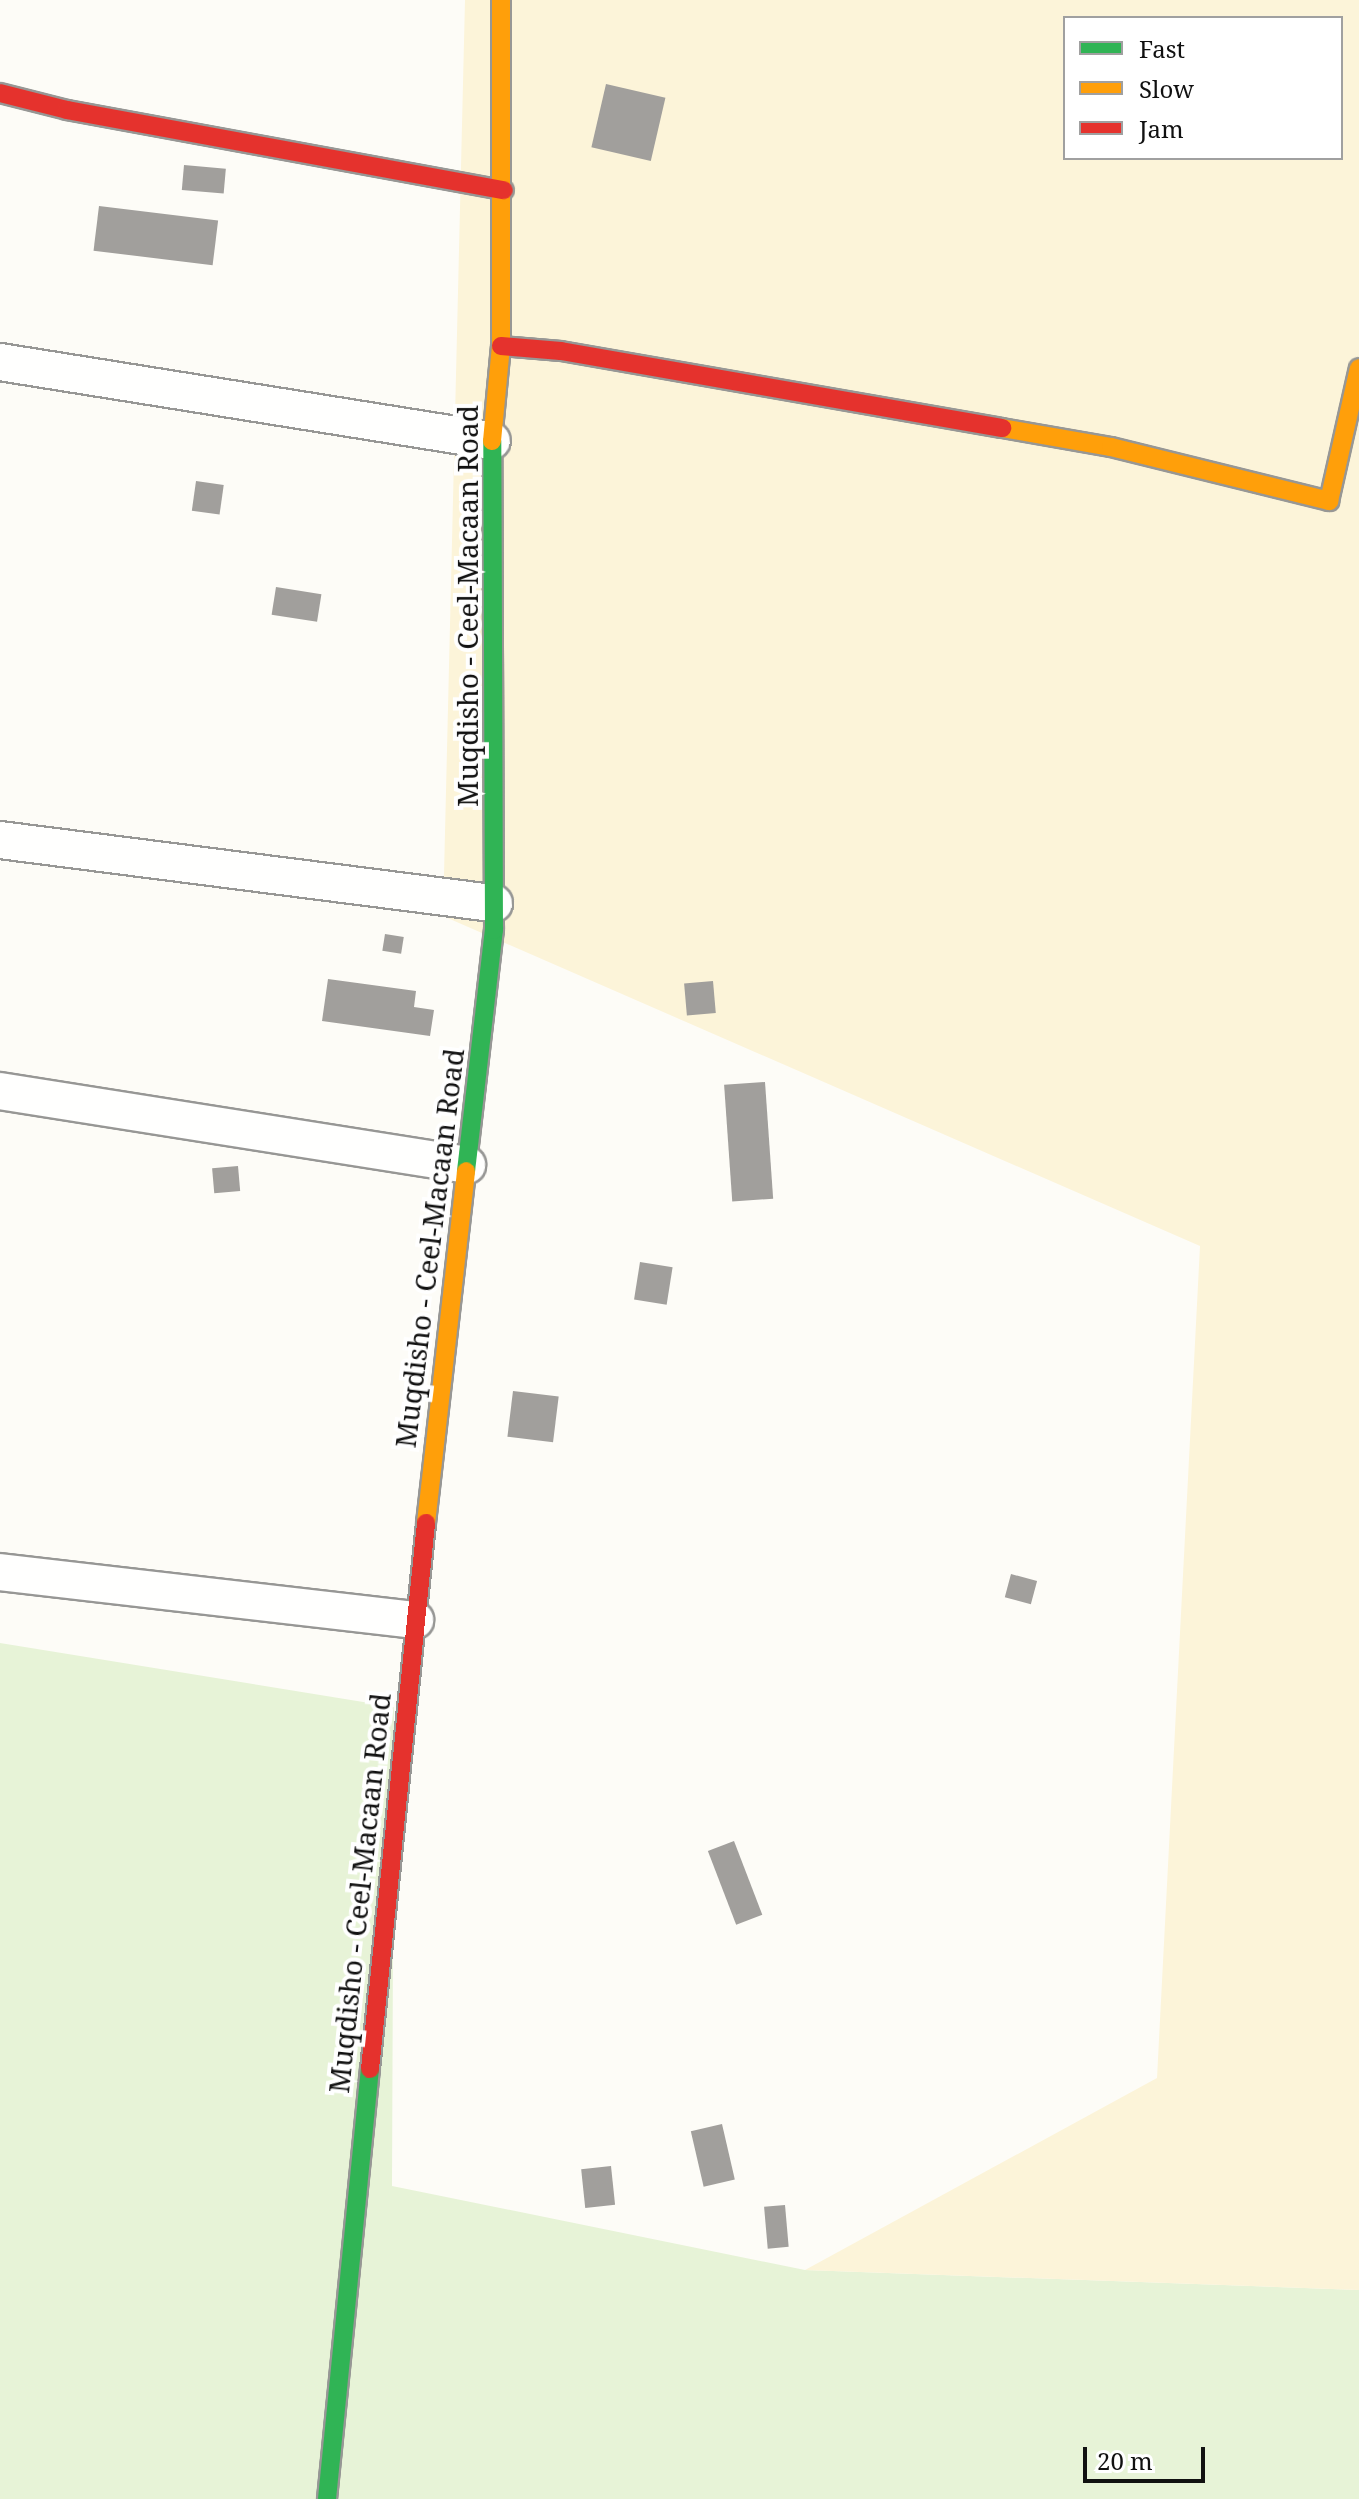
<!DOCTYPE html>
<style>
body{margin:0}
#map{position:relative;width:1359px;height:2499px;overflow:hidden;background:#fdfcf7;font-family:"Noto Serif",serif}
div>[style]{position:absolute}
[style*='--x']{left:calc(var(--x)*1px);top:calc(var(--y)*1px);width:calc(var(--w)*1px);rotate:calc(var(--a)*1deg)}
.green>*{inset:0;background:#e7f3d7}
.sand>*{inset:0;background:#fcf4d9}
.building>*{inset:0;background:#a19f9c;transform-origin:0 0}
.roads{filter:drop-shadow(2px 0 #979795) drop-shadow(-2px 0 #979795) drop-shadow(0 2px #979795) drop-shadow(0 -2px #979795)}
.street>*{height:36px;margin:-18px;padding:0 18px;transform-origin:18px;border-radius:18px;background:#fffffe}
.fast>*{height:18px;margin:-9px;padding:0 9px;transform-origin:9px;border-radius:9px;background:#30b455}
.slow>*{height:18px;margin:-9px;padding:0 9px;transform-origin:9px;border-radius:9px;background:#ff9f0a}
.jam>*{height:18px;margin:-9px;padding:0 9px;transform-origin:9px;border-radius:9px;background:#e5322d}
span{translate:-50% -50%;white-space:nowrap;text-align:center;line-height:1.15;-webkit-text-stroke:8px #fff;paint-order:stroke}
.street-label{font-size:28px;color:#111}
.legend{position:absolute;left:1063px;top:16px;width:280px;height:144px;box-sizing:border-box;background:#fff;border:2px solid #a0a0a0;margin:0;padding:10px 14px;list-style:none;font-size:24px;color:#111}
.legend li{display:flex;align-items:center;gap:16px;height:40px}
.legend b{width:40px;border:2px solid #a0a0a0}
.scale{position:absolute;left:1083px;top:2447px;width:122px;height:36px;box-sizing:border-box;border:4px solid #111;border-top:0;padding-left:10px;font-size:24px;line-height:28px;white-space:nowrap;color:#111;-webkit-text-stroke:6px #fff;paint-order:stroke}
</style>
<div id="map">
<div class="green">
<div style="clip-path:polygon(0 1643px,394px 1707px,392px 2186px,805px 2270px,1359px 2290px,1359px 2499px,0 2499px)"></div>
</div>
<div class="sand">
<div style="clip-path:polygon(evenodd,465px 0,1359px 0,1359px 2290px,805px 2270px,1157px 2078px,1200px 1246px,443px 916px,465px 0,1065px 18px,1341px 18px,1341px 158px,1065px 158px,1065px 18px)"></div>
</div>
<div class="building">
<div style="left:606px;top:84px;width:61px;height:65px;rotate:13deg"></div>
<div style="left:184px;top:165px;width:42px;height:25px;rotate:5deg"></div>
<div style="left:99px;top:206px;width:120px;height:45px;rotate:7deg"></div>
<div style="left:196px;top:481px;width:28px;height:30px;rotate:8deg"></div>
<div style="left:276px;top:587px;width:46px;height:28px;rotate:9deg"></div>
<div style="left:385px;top:934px;width:19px;height:17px;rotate:9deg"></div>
<div style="clip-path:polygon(328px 979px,416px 991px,414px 1007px,434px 1010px,430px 1036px,322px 1021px)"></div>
<div style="left:713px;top:981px;width:32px;height:29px;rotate:85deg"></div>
<div style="left:765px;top:1082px;width:117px;height:41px;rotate:86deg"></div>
<div style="left:238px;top:1166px;width:25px;height:26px;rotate:85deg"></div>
<div style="left:640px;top:1262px;width:33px;height:38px;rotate:9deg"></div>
<div style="left:513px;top:1391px;width:46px;height:46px;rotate:7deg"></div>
<div style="left:1011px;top:1574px;width:27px;height:24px;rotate:15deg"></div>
<div style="left:734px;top:1841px;width:79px;height:28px;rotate:69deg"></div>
<div style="left:722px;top:2124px;width:57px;height:32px;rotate:77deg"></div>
<div style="left:611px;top:2166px;width:39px;height:30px;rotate:84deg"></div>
<div style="left:785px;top:2205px;width:42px;height:21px;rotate:85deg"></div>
</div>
<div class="roads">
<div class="street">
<div style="--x:0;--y:362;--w:498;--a:9.1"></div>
<div style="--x:0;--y:840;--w:498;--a:7.3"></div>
<div style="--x:0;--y:1091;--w:473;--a:9"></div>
<div style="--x:0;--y:1572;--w:418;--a:6.6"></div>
</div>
<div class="fast">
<div style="--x:466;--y:1171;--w:243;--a:-83.4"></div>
<div style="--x:494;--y:930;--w:489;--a:-90.2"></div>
<div style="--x:327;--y:2499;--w:432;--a:-84.3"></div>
</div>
<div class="slow">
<div style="--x:1002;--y:428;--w:111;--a:9.9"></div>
<div style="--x:1111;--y:447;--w:225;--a:13.9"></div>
<div style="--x:1329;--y:501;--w:136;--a:-77.3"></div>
<div style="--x:492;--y:441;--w:95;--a:-84.6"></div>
<div style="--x:501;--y:346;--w:346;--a:-90"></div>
<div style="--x:426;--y:1523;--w:354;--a:-83.5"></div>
</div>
<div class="jam">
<div style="--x:0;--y:93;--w:69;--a:14.2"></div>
<div style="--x:67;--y:110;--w:444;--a:10.4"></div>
<div style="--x:501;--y:346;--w:60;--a:4.8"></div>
<div style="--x:561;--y:351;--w:448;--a:9.9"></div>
<div style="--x:370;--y:2069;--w:549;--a:-84.14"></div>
</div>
</div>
<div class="street-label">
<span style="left:467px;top:606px;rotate:-90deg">Muqdisho - Ceel-Macaan Road</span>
<span style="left:429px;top:1248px;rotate:-83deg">Muqdisho - Ceel-Macaan Road</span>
<span style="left:359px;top:1893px;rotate:-84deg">Muqdisho - Ceel-Macaan Road</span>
</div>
<ul class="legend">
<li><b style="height:10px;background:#30b455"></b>Fast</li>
<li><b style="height:10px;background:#ff9f0a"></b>Slow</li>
<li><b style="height:10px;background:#e5322d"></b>Jam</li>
</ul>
<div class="scale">20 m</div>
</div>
